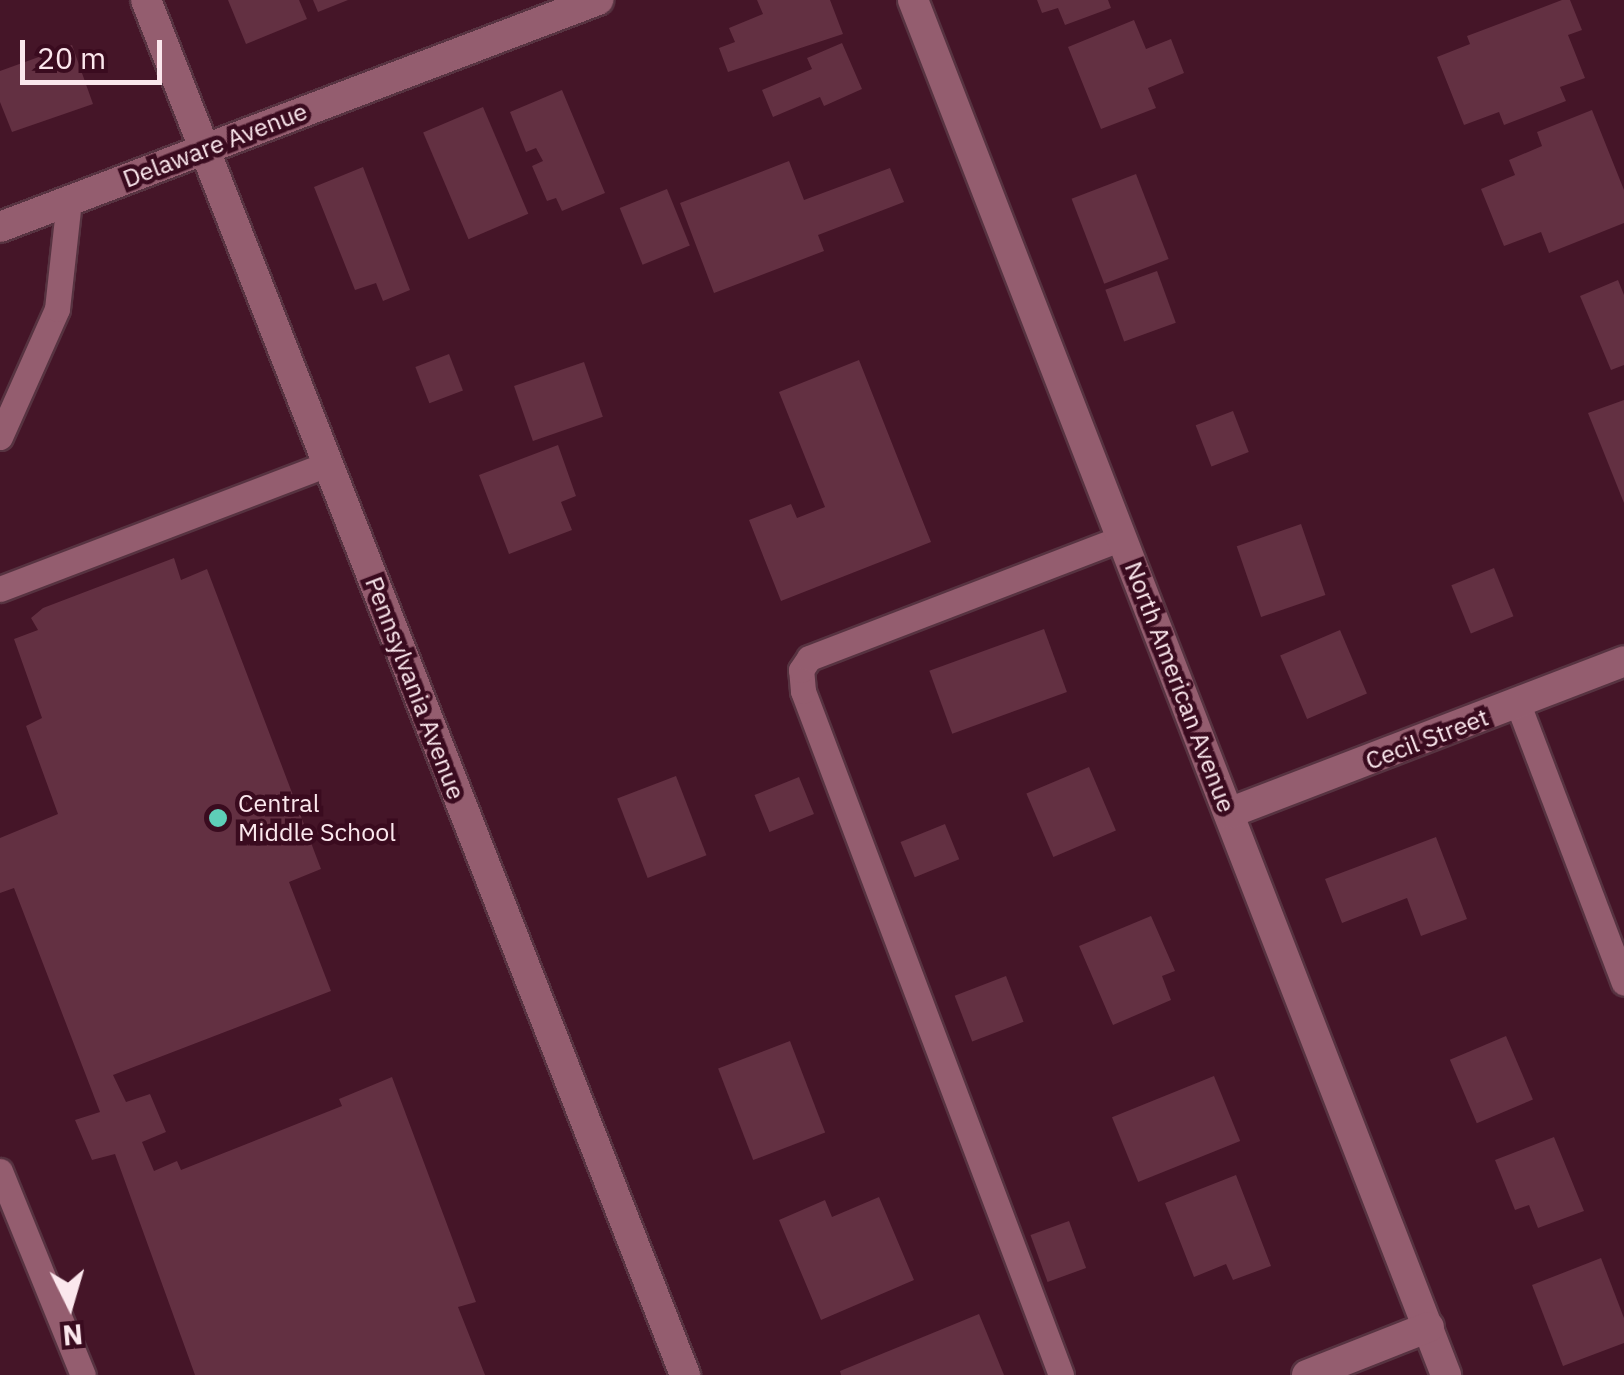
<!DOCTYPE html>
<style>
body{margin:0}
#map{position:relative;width:1624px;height:1375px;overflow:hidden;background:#451528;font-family:"IBM Plex Sans",sans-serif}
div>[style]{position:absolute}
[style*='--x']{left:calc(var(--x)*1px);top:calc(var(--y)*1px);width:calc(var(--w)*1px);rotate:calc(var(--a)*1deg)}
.building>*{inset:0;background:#633042;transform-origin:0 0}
.roads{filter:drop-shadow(2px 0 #573341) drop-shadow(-2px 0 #573341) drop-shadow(0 2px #573341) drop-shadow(0 -2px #573341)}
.lane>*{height:25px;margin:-12.5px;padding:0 12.5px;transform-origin:12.5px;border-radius:12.5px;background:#945d6f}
.street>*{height:30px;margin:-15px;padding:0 15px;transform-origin:15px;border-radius:15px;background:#945d6f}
.dots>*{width:28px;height:28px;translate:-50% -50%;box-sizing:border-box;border:5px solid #3a0b1f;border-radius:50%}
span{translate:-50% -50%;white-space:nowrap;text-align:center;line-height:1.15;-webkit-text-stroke:9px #3a0b1f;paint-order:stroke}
.street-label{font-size:25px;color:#fbe7ed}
.poi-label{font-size:25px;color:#fbe7ed}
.left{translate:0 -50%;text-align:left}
.north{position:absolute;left:20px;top:1255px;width:100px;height:100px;-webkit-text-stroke:8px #3a0b1f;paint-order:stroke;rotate:175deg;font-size:28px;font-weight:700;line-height:40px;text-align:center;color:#fbe7ed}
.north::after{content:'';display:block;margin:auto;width:35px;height:45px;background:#fbe7ed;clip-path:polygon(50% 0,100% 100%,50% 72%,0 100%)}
.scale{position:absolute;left:20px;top:40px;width:142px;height:45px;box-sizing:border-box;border:5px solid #fbe7ed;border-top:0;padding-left:12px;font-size:30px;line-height:35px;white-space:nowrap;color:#fbe7ed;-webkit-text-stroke:8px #3a0b1f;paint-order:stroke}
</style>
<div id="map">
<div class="building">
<div style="clip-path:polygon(228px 0,299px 0,307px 19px,246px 44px)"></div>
<div style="clip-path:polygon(313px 0,348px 0,318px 12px)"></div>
<div style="clip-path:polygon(757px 0,830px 0,843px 34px,728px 72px,719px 48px,735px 42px,729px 28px,763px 14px)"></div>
<div style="clip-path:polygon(1037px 0,1108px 0,1111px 8px,1065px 25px,1058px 8px,1042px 13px)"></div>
<div style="clip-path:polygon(1562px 0,1570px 0,1582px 30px,1568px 35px,1585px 78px,1560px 87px,1566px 101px,1504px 125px,1499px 112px,1464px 125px,1437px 57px,1470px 44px,1467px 36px)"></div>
<div style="clip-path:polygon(1134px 20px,1146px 49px,1171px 39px,1184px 73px,1148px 88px,1156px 108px,1101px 129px,1068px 47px)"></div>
<div style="clip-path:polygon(842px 43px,862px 89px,824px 106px,820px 97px,773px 117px,762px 90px,812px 69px,807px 58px)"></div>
<div style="clip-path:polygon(72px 45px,93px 104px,12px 132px,0 102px,0 71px)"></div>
<div style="clip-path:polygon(562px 90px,605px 193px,562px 211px,556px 198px,547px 201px,532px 166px,543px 161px,536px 148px,526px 152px,510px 112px)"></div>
<div style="left:483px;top:107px;width:116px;height:65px;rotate:67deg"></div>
<div style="clip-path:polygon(1592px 110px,1624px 190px,1624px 223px,1549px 253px,1541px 232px,1504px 246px,1481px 189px,1515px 175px,1509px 160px,1542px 146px,1537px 132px)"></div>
<div style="clip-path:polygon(789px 161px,804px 200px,890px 168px,904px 202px,818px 235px,824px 251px,714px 293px,680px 203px)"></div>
<div style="clip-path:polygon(363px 167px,410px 290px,383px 301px,376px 283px,355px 290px,314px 187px)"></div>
<div style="left:1136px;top:174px;width:91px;height:69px;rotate:69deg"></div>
<div style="left:667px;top:189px;width:61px;height:51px;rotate:68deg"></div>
<div style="left:1157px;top:271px;width:55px;height:55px;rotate:70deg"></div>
<div style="clip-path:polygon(1618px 280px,1624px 295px,1624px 365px,1611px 370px,1580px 296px)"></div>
<div style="left:449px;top:354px;width:39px;height:36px;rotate:69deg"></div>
<div style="clip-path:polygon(859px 360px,931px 542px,781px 601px,749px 520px,791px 504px,797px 518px,825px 507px,779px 392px)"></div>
<div style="left:584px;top:362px;width:58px;height:74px;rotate:71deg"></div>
<div style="clip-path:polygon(1624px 400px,1624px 503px,1588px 413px)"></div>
<div style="left:1233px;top:411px;width:44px;height:40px;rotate:69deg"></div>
<div style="clip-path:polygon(558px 445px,576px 496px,561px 502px,572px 530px,509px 554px,479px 475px)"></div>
<div style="left:1301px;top:524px;width:75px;height:68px;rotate:71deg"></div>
<div style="clip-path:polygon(174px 558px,181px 580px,207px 569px,321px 869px,289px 882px,331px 991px,113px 1075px,126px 1102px,150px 1094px,166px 1132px,142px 1142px,154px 1171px,177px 1161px,181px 1170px,342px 1106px,339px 1099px,392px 1077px,476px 1302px,458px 1307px,485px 1375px,195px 1375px,115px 1154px,92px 1160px,75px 1120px,100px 1112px,14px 888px,0 893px,0 838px,58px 814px,26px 726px,42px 718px,14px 639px,38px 630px,31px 618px,43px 608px)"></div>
<div style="left:1494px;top:568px;width:52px;height:46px;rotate:68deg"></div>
<div style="left:1044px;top:629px;width:67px;height:122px;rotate:70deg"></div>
<div style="left:1340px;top:630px;width:69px;height:65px;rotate:67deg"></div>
<div style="left:1089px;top:767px;width:69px;height:68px;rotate:67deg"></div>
<div style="left:676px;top:776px;width:85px;height:63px;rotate:69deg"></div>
<div style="left:799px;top:777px;width:40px;height:48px;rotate:68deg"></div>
<div style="left:945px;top:824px;width:38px;height:48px;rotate:68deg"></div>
<div style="clip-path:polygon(1436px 837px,1467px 919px,1421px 936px,1407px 898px,1342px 923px,1325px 879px)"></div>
<div style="clip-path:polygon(1151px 916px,1175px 971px,1162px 976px,1171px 1000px,1113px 1025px,1079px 946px)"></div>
<div style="left:1006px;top:976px;width:49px;height:55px;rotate:69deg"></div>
<div style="left:1506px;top:1036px;width:69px;height:61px;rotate:67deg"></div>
<div style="left:790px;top:1041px;width:98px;height:77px;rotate:69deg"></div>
<div style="left:1214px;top:1076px;width:70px;height:110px;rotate:68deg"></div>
<div style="clip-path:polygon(1554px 1137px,1584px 1211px,1538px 1228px,1529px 1205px,1515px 1210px,1495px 1160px)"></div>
<div style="clip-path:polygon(1236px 1175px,1271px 1266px,1233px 1280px,1226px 1264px,1194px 1277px,1165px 1203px)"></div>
<div style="clip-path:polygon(879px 1197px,914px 1280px,821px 1320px,779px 1220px,825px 1200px,832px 1217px)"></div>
<div style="left:1069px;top:1221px;width:50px;height:41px;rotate:70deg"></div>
<div style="clip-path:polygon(1601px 1258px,1624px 1318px,1624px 1343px,1563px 1366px,1532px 1285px)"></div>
<div style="clip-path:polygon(979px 1314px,1004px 1375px,841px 1375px,840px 1371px)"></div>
</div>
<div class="roads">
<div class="lane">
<div style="--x:0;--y:437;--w:140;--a:-66"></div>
<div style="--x:57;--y:309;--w:110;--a:-83.7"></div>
<div style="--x:0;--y:589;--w:351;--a:-20.9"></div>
<div style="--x:1518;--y:704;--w:298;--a:69.2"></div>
<div style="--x:0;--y:1171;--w:220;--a:67.9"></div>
<div style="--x:1061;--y:1375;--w:731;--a:-110.67"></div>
<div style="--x:803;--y:691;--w:21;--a:-95"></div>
<div style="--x:801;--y:670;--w:14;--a:-56"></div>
<div style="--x:809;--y:658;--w:335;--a:-21"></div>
</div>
<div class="street">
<div style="--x:146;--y:0;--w:1477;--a:68.59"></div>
<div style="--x:913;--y:0;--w:1475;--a:68.81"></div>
<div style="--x:0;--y:227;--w:640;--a:-20.79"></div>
<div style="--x:1229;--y:813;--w:423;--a:-21"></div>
<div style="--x:1307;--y:1375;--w:131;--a:-21.5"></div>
</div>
</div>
<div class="dots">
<div style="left:218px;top:818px;background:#5eceb8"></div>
</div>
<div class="street-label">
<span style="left:215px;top:145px;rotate:-21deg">Delaware Avenue</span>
<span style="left:1180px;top:687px;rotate:69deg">North American Avenue</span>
<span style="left:415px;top:688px;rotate:69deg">Pennsylvania Avenue</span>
<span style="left:1427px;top:739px;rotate:-21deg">Cecil Street</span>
</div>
<div class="poi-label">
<span class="left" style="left:238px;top:818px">Central<br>Middle School</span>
</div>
<div class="north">N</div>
<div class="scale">20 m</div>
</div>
